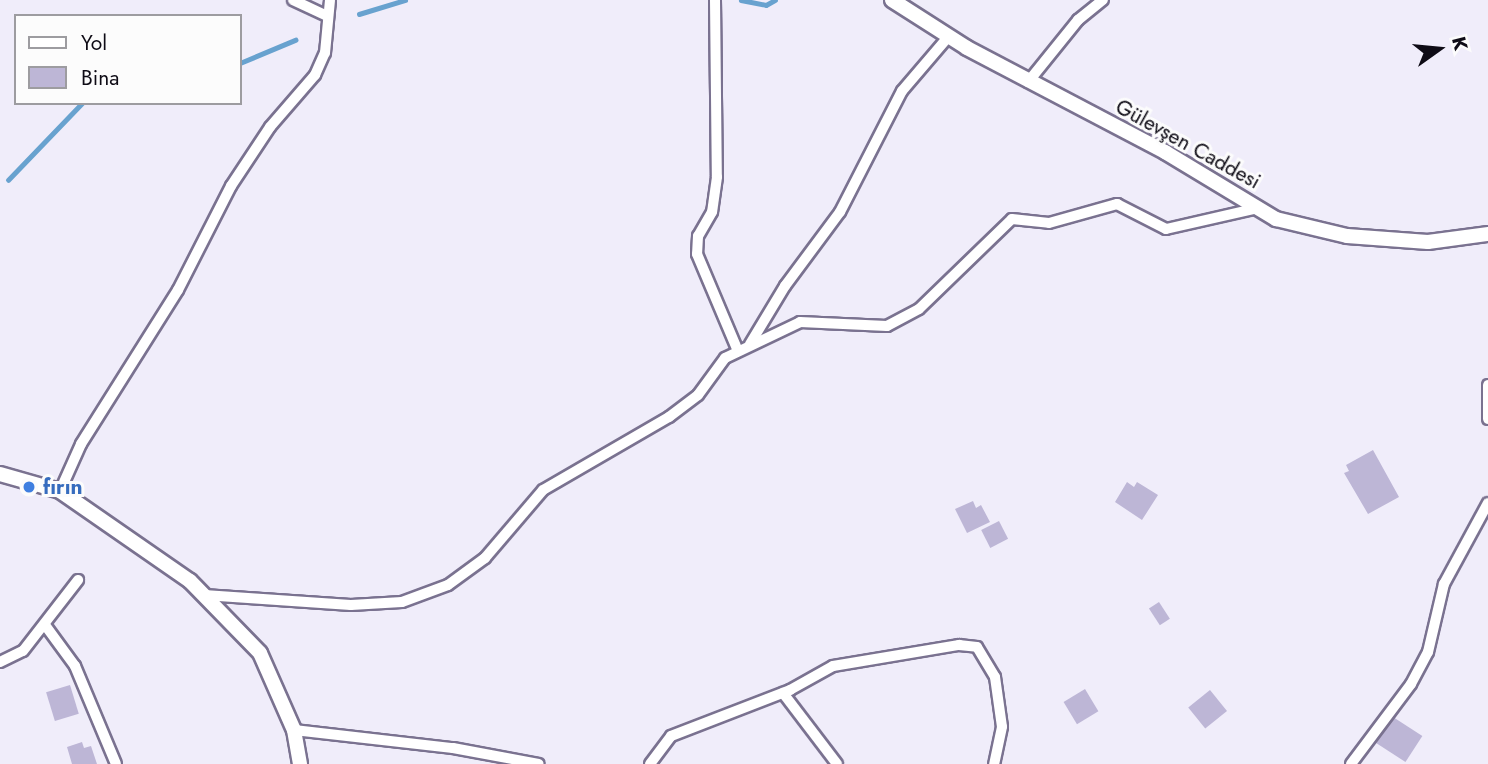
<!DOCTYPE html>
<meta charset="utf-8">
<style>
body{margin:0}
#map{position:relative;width:1488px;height:764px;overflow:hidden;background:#f0edfa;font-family:Jost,sans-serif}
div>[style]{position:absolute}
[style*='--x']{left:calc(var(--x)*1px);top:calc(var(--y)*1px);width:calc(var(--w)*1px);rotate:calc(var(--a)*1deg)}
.stream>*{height:4.5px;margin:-2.25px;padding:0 2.25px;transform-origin:2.25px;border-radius:2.25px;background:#68a2cf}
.building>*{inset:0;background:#bdb6d6;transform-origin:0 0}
.roads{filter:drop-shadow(2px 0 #7a7290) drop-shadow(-2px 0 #7a7290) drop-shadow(0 2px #7a7290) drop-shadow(0 -2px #7a7290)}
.street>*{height:10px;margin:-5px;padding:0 5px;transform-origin:5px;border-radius:5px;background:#fff}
.secondary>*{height:14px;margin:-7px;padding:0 7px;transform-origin:7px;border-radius:7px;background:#fff}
.dots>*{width:19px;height:19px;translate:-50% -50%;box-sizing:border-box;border:4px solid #fcfcfc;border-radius:50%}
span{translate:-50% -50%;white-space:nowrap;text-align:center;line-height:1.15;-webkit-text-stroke:6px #fcfcfc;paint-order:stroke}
.street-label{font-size:21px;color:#0e0b15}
.shop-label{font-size:21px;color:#366cbe;font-weight:700}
.left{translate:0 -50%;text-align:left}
.legend{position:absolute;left:14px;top:14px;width:228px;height:91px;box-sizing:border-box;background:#fcfcfc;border:2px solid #9d9ca0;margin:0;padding:9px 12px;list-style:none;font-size:21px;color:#0e0b15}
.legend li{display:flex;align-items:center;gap:14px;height:35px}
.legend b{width:35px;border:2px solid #9d9ca0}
.north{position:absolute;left:1404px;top:14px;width:70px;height:70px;-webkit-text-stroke:5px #fcfcfc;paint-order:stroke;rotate:75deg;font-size:19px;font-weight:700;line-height:28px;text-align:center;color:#0e0b15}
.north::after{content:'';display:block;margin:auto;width:24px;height:32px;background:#0e0b15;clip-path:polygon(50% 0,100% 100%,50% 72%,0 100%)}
</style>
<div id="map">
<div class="stream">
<div style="--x:741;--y:0;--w:25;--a:11"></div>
<div style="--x:766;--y:5;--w:10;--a:-29"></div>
<div style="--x:359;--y:14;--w:48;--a:-16.9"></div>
<div style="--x:240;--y:63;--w:60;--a:-22.7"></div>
<div style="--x:8;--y:180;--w:107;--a:-46.1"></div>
</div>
<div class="building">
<div style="clip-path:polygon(1373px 450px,1399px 497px,1368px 514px,1344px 473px,1349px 471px,1346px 465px)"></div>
<div style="clip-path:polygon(1127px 482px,1134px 487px,1137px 482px,1158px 495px,1142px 520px,1115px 502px)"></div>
<div style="clip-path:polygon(973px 501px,976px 508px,981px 505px,990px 522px,967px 533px,955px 509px)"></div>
<div style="left:999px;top:521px;width:20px;height:20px;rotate:63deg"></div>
<div style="left:1159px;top:602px;width:20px;height:12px;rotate:57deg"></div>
<div style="left:70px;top:685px;width:30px;height:25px;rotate:73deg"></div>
<div style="left:1085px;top:689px;width:26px;height:25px;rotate:59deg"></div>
<div style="left:1210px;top:690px;width:27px;height:28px;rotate:51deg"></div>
<div style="left:1393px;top:717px;width:35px;height:31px;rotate:33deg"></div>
<div style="clip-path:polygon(82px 742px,84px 748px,91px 746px,97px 764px,72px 764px,67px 747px)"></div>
</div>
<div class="roads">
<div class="street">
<div style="--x:293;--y:0;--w:38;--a:25"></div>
<div style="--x:715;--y:0;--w:177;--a:89.4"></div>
<div style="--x:717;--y:177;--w:35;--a:98"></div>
<div style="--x:712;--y:212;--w:28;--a:120"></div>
<div style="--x:698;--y:236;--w:18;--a:93"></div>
<div style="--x:697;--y:254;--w:105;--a:67.1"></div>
<div style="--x:1028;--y:82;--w:80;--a:-51.1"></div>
<div style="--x:1078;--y:20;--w:32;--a:-39"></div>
<div style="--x:750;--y:344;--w:68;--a:-58.9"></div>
<div style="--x:785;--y:286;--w:92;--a:-53.4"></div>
<div style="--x:840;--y:212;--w:136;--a:-62.9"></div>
<div style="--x:902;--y:91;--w:72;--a:-49.5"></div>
<div style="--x:1488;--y:385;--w:34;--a:90"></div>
<div style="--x:60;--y:491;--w:51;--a:-65.9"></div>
<div style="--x:81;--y:444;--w:182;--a:-57.8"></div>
<div style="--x:178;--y:290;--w:117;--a:-63"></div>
<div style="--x:231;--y:186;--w:71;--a:-56.5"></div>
<div style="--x:270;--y:127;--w:69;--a:-49.1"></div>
<div style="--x:315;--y:75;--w:24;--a:-66"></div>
<div style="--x:325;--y:53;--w:53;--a:-84.6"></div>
<div style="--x:204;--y:595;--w:147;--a:3.9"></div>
<div style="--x:351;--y:605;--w:51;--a:-3.4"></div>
<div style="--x:402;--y:602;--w:49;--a:-20.3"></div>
<div style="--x:448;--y:585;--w:46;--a:-36.1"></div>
<div style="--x:485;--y:558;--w:89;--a:-49.5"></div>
<div style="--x:543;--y:490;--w:146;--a:-30.1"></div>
<div style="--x:669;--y:417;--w:36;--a:-37"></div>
<div style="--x:698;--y:395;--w:46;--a:-53.9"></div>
<div style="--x:725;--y:358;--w:83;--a:-25.6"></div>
<div style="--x:800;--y:322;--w:87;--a:2.6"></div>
<div style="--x:887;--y:326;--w:36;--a:-28"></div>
<div style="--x:919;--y:309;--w:129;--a:-44.1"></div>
<div style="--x:1012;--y:219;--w:37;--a:6"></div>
<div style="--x:1049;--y:223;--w:71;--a:-15.6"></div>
<div style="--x:1117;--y:204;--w:55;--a:27"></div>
<div style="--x:1166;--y:229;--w:94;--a:-12.9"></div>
<div style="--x:45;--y:625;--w:51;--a:53.8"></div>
<div style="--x:75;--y:666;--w:106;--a:67.3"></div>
<div style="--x:0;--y:662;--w:25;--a:-26"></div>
<div style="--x:23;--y:651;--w:90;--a:-52.2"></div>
<div style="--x:783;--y:693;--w:89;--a:52.7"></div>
<div style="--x:294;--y:730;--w:160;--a:6.5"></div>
<div style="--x:453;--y:748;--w:87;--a:10.5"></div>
<div style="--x:650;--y:764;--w:35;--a:-53"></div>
<div style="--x:671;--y:736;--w:128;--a:-21.1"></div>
<div style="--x:790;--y:690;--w:49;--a:-29.2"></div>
<div style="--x:833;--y:666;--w:128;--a:-9.5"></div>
<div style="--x:959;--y:645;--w:18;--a:6"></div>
<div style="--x:977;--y:647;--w:35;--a:59"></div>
<div style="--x:995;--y:677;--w:50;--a:82"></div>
<div style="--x:1002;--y:727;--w:38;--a:102"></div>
<div style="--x:1351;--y:764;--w:100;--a:-53.1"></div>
<div style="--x:1411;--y:684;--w:36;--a:-62"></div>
<div style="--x:1428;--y:652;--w:70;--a:-76.8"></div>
<div style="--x:1444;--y:584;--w:92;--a:-61.5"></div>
</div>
<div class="secondary">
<div style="--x:892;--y:0;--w:89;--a:32.6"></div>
<div style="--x:967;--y:48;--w:224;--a:27.7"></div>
<div style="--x:1165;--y:152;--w:130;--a:31.1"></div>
<div style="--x:1276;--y:219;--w:73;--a:13.5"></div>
<div style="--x:1347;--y:236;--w:81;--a:4.2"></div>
<div style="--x:1428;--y:242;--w:61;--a:-7.6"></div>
<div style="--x:0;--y:474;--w:62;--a:15.8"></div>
<div style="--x:60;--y:491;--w:158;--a:34.7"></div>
<div style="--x:190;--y:581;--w:100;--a:45.8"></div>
<div style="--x:260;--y:653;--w:84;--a:66.2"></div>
<div style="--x:294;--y:730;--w:35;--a:80"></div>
</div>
</div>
<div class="dots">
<div style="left:29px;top:487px;background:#3f7fe0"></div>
</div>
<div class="street-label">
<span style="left:1188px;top:144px;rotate:29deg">Gülevşen Caddesi</span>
</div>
<div class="shop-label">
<span class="left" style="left:43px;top:487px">fırın</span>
</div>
<ul class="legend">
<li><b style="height:9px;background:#fff"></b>Yol</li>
<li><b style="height:19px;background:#bdb6d6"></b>Bina</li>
</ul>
<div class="north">K</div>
</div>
